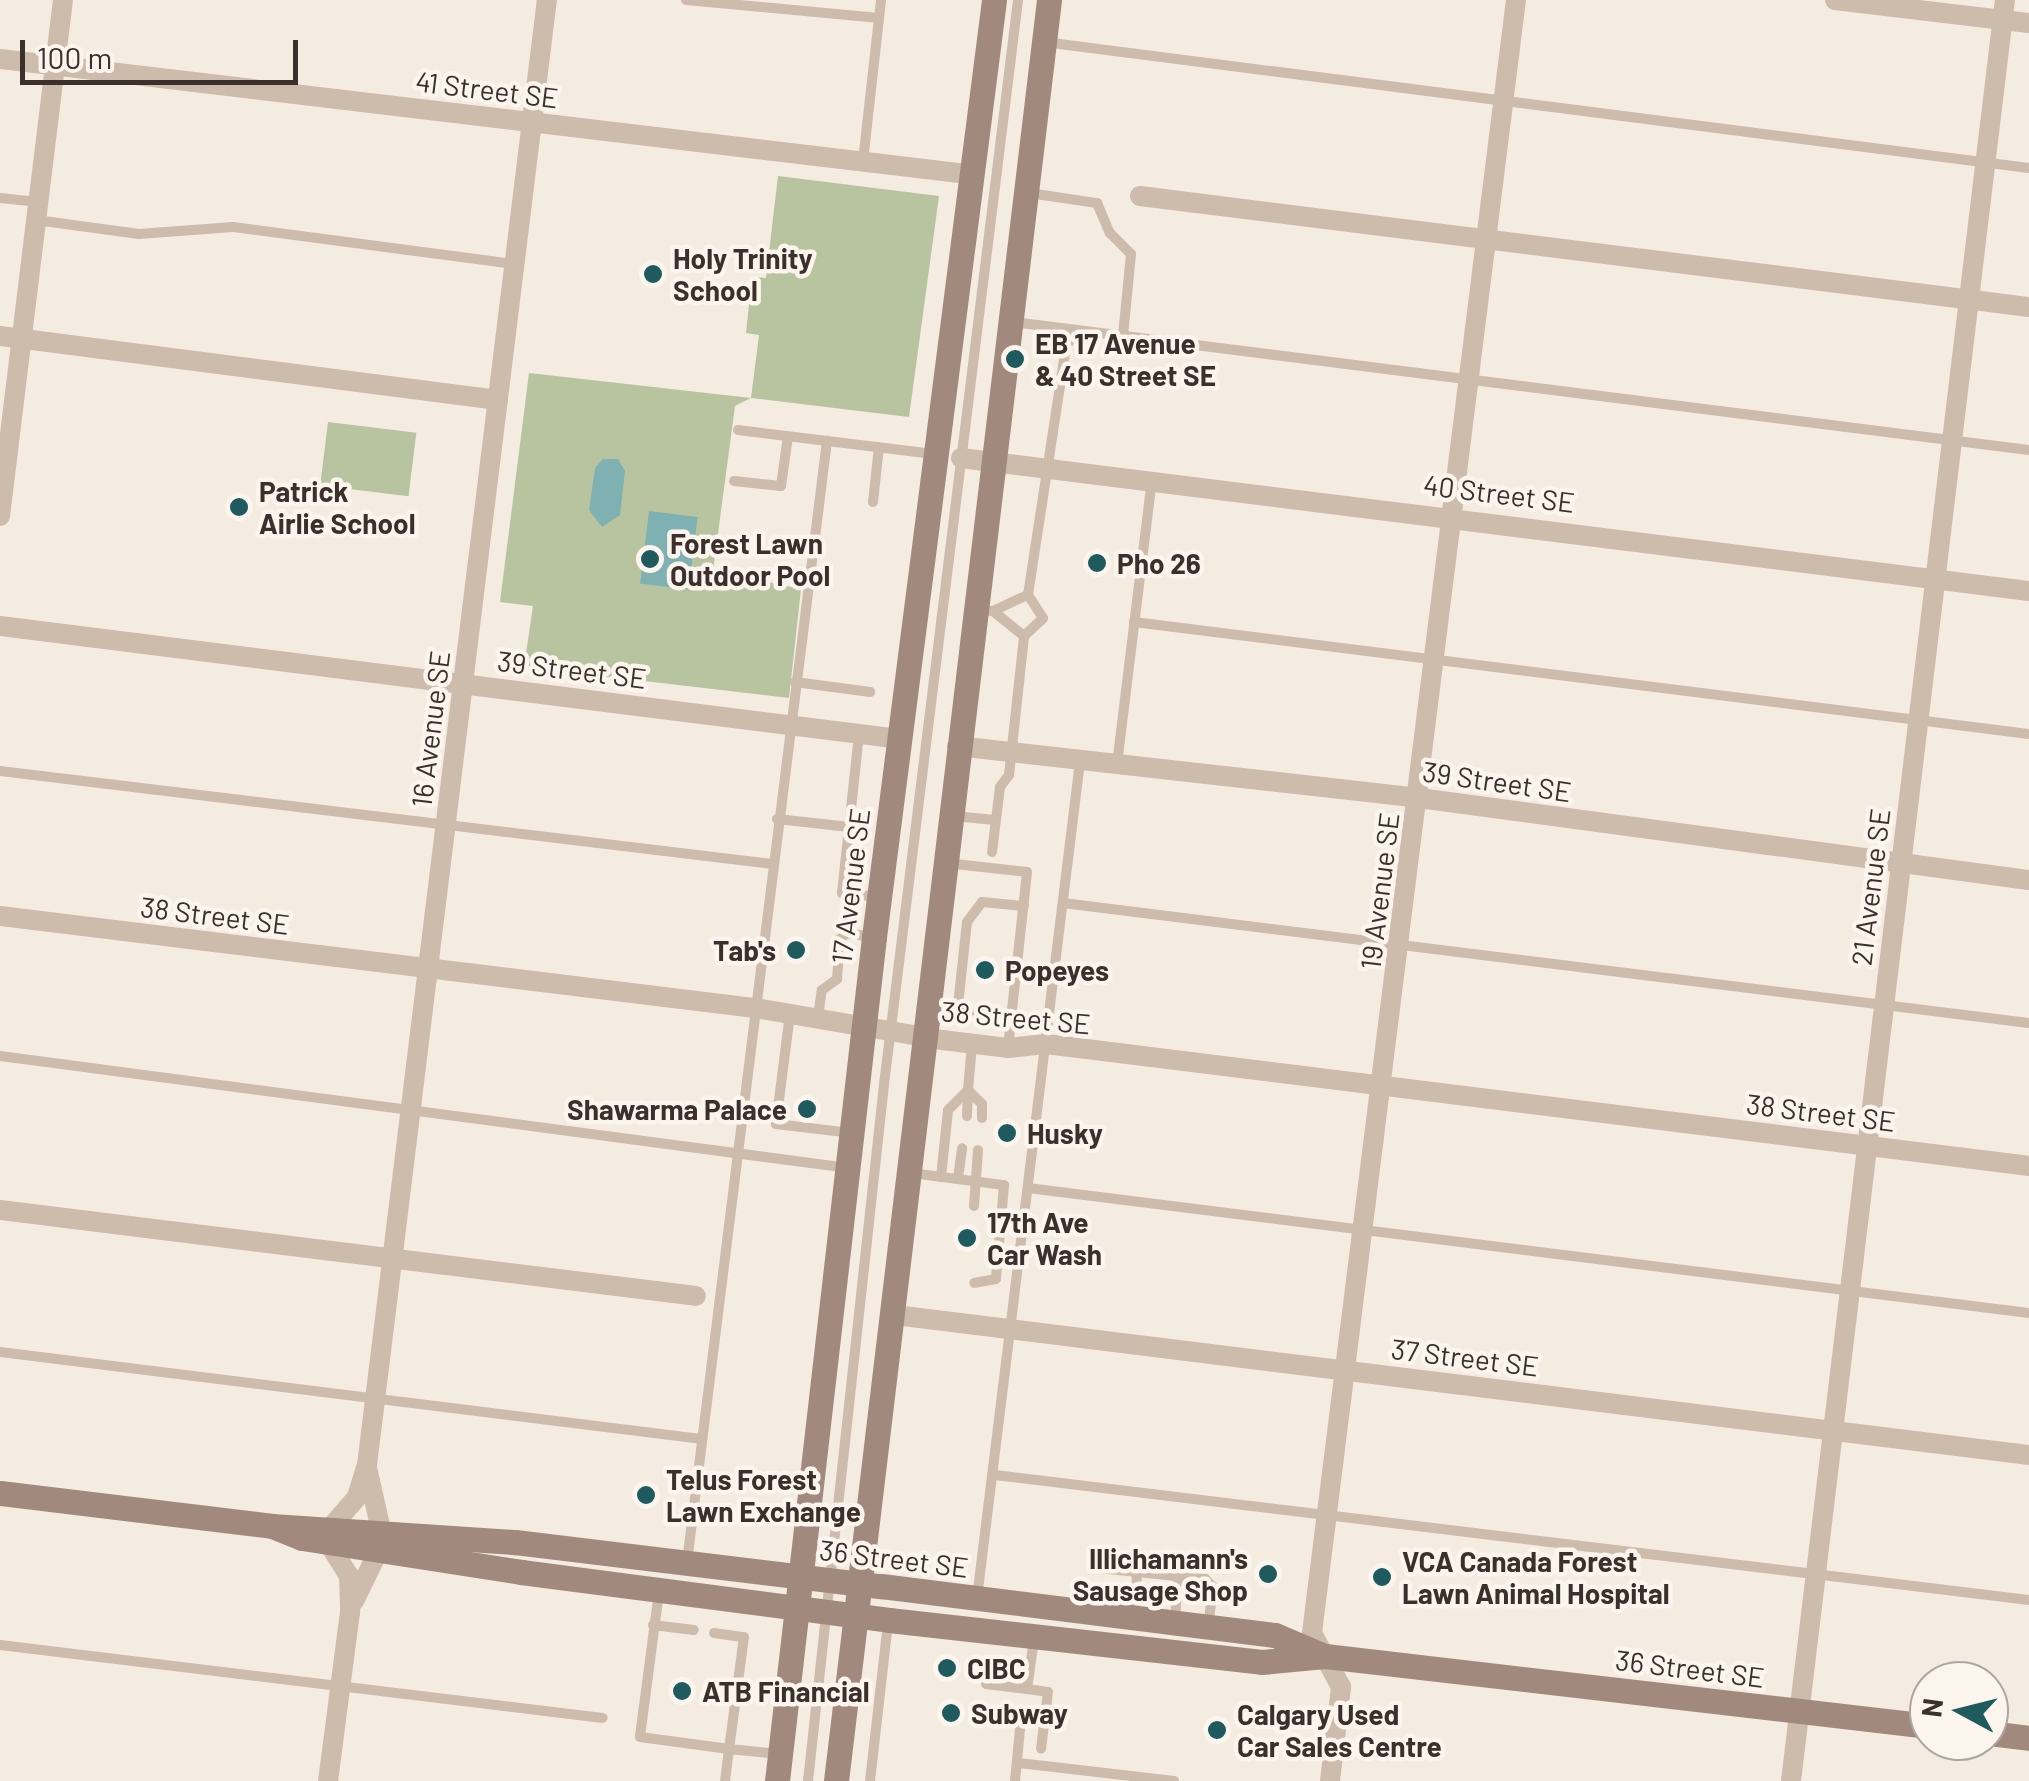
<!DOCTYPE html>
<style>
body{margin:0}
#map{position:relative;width:2029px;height:1781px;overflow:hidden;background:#f4ebe1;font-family:Barlow,sans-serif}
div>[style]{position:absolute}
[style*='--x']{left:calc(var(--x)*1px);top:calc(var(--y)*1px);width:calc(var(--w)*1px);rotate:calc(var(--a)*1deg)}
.green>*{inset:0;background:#b8c4a0;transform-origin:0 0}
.water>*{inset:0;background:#7fb0b2;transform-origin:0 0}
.service>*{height:10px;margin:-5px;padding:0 5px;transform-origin:5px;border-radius:5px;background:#cdbbac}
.minor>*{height:20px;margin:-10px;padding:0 10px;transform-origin:10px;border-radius:10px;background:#cdbbac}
.secondary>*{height:25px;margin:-12.5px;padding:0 12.5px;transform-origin:12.5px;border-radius:12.5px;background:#a18a7d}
.dots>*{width:28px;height:28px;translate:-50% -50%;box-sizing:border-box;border:5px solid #fbf5ee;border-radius:50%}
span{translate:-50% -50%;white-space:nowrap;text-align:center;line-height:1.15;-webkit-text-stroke:9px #fbf5ee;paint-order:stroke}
.street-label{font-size:28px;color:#3b302b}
.poi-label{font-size:28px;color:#3b302b;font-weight:700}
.left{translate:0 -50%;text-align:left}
.right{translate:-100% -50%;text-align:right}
.north{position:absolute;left:1909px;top:1661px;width:100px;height:100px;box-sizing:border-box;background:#fbf5ee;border:2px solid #aea6a0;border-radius:50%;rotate:277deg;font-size:28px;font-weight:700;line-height:40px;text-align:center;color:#3b302b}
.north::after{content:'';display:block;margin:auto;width:35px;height:45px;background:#1f5a5e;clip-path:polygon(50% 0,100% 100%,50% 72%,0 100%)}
.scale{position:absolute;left:20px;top:40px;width:278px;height:45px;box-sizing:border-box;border:5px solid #3b302b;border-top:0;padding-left:12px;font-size:30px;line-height:35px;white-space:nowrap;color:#3b302b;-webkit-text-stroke:8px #fbf5ee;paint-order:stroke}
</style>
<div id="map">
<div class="green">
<div style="clip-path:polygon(778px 176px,939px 196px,909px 417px,751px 398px,735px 406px,713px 571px,801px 589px,789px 698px,524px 667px,533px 606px,500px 602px,529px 373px,751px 398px,759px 335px,746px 333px,752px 277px,766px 278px)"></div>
<div style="left:328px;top:422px;width:89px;height:64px;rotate:7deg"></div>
</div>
<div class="water">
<div style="clip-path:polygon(603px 459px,618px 459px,625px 471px,620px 515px,602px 527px,589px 510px,595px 468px)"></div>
<div style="left:649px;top:511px;width:49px;height:73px;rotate:7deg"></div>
</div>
<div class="service">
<div style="--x:686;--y:0;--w:194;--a:5.3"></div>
<div style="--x:1044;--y:42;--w:993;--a:7.29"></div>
<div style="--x:863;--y:161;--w:162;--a:-83.6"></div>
<div style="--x:1029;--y:193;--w:69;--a:8.4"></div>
<div style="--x:1097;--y:203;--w:33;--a:67"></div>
<div style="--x:1110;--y:233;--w:30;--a:45"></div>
<div style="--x:1131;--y:254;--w:82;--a:95.6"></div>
<div style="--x:0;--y:198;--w:37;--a:6"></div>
<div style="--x:36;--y:220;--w:104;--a:7.7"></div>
<div style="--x:139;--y:234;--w:94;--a:-4.3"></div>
<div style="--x:233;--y:227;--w:283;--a:7.5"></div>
<div style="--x:1013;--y:322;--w:1024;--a:7.18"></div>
<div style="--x:738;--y:430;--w:197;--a:7"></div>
<div style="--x:734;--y:481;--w:47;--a:6.1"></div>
<div style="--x:781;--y:486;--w:50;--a:-82"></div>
<div style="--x:873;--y:502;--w:55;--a:-83.8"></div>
<div style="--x:979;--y:610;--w:14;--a:4"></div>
<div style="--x:993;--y:611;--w:40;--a:39"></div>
<div style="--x:993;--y:611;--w:38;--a:-25"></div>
<div style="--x:1134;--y:622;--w:902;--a:7.13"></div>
<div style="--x:795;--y:682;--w:76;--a:7.6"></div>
<div style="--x:859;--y:734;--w:160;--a:96.1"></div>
<div style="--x:842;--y:893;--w:37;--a:6"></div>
<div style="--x:1117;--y:764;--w:287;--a:-83"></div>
<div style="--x:0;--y:771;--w:778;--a:6.87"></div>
<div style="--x:954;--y:816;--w:41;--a:5.6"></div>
<div style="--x:777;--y:819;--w:73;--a:6.3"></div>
<div style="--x:992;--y:852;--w:65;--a:-83"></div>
<div style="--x:1000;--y:787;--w:15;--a:-53"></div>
<div style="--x:1009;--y:775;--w:140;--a:-83.8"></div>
<div style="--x:1024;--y:636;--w:26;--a:-43"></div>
<div style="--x:1043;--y:618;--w:27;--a:-123"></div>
<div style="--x:1028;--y:595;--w:251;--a:-81.3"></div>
<div style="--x:1066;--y:347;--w:20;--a:-60"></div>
<div style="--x:946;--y:863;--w:81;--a:6.3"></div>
<div style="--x:1027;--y:872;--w:176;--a:96.2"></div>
<div style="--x:1063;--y:903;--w:973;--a:7.08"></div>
<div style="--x:790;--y:1014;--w:111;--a:97.3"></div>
<div style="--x:776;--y:1124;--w:77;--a:6.8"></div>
<div style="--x:818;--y:1017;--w:27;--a:-82"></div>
<div style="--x:822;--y:990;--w:19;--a:-36"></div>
<div style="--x:837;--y:979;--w:40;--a:-85.7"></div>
<div style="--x:840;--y:939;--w:9;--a:-41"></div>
<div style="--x:847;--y:933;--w:26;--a:9"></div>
<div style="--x:1011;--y:1018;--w:46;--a:-172.6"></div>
<div style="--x:965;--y:1012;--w:10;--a:-135"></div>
<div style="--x:958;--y:1005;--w:83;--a:-83.8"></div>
<div style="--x:967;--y:922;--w:25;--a:-53"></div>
<div style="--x:982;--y:902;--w:42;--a:5.4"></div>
<div style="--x:0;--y:1056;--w:855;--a:7.52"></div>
<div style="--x:968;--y:1090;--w:20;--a:45"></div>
<div style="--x:982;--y:1104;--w:14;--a:90"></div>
<div style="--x:967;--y:1116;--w:26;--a:-88"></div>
<div style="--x:911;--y:1173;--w:94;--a:7.4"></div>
<div style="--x:1004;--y:1185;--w:94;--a:94.9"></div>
<div style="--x:996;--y:1279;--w:22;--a:170"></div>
<div style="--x:941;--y:1177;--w:67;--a:-84"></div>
<div style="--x:948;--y:1110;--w:28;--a:-45"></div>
<div style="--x:968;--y:1090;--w:46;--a:-85"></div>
<div style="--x:958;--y:1178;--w:30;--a:-82"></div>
<div style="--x:1028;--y:1188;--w:1009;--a:7.12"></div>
<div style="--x:974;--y:1206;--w:56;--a:-85.9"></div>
<div style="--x:0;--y:1352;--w:706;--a:7.07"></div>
<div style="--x:995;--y:1475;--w:1042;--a:6.89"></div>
<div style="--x:687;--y:1562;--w:1130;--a:-82.88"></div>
<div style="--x:1099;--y:1568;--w:107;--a:5.9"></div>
<div style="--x:1205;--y:1579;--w:11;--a:45"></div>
<div style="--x:1213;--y:1587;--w:39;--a:97"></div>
<div style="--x:659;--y:1592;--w:146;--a:97.5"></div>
<div style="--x:640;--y:1737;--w:90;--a:7.7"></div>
<div style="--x:729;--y:1749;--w:32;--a:97"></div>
<div style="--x:977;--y:1598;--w:843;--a:-82.98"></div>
<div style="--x:1135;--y:1616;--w:44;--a:-87.4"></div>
<div style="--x:1175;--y:1620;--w:44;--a:-86.1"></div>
<div style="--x:653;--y:1625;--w:41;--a:7"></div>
<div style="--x:714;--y:1633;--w:30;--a:8"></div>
<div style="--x:744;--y:1637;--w:113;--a:97.6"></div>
<div style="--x:729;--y:1749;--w:50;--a:5.7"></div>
<div style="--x:0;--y:1645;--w:607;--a:6.9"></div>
<div style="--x:986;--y:1684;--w:41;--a:7"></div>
<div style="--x:1027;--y:1689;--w:50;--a:-82"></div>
<div style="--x:1027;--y:1689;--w:21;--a:8"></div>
<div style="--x:1048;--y:1692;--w:57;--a:97"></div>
<div style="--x:1019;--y:1763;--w:156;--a:6.6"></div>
<div style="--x:808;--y:1781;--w:709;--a:-83.77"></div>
<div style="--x:885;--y:1076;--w:1084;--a:-82.95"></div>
<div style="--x:870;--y:1781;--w:159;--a:-83.5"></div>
<div style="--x:1015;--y:1781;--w:52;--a:-84.5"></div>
</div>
<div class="minor">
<div style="--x:1835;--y:0;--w:195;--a:6.8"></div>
<div style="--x:0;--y:59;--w:975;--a:6.78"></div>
<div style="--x:1140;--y:196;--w:896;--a:7.12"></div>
<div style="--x:0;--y:336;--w:502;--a:7.32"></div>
<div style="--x:961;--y:458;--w:1076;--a:7.1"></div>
<div style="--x:0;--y:516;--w:520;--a:-83.04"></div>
<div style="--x:0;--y:626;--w:906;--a:7.16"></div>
<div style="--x:957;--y:746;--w:465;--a:6.4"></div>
<div style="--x:1419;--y:798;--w:615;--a:7.66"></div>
<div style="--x:0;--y:916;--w:761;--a:6.95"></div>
<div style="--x:755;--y:1008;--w:190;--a:9.7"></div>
<div style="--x:942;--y:1040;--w:66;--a:6.9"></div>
<div style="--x:1008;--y:1048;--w:38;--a:-6"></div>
<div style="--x:1046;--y:1044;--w:991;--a:7.07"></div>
<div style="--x:0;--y:1210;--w:701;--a:7.04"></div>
<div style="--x:895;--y:1315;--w:1143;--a:7.04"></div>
<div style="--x:368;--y:1472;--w:59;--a:77.4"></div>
<div style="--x:332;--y:1526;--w:38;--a:-49"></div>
<div style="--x:357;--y:1497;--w:34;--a:-73"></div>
<div style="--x:367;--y:1465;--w:1476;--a:-83"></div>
<div style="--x:327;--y:1541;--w:41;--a:57.8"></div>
<div style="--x:349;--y:1576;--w:36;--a:88"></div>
<div style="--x:350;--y:1612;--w:170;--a:97.4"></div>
<div style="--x:354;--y:1601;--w:57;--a:-63.9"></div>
<div style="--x:1330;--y:1781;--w:95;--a:-83.3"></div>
<div style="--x:1341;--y:1687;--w:61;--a:-118.2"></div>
<div style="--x:1312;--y:1633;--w:1646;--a:-82.88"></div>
<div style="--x:1791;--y:1781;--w:1794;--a:-83.15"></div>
</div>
<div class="secondary">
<div style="--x:0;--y:1493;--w:274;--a:6.9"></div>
<div style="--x:272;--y:1526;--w:244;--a:3.8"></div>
<div style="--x:515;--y:1542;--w:369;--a:6.9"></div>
<div style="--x:881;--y:1586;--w:397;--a:7.1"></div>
<div style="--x:1275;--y:1635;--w:51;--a:23.1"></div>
<div style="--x:272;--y:1526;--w:32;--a:22"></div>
<div style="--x:302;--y:1538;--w:222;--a:8.8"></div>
<div style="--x:521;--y:1572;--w:371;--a:7.4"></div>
<div style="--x:889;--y:1620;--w:375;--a:6.4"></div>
<div style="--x:1262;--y:1662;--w:63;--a:-5.4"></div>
<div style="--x:1325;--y:1656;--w:608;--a:6.61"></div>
<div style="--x:1989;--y:1733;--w:40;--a:7.1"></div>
<div style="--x:777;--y:1781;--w:850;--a:-83.44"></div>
<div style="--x:874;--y:937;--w:945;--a:-82.7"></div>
<div style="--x:836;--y:1781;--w:1794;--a:-83.18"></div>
</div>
<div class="dots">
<div style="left:653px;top:274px;background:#1f5a5e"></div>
<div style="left:1015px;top:359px;background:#1f5a5e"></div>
<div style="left:239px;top:507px;background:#1f5a5e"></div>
<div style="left:650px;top:559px;background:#1f5a5e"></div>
<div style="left:1097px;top:563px;background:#1f5a5e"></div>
<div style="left:796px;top:950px;background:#1f5a5e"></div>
<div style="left:985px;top:970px;background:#1f5a5e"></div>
<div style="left:807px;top:1109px;background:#1f5a5e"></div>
<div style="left:1007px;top:1133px;background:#1f5a5e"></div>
<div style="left:967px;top:1238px;background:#1f5a5e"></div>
<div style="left:646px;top:1495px;background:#1f5a5e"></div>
<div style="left:1268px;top:1574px;background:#1f5a5e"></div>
<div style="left:1382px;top:1577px;background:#1f5a5e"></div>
<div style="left:947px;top:1668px;background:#1f5a5e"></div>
<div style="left:682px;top:1691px;background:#1f5a5e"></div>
<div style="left:951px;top:1713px;background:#1f5a5e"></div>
<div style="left:1217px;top:1730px;background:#1f5a5e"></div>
</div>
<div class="street-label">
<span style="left:487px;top:89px;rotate:7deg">41 Street SE</span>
<span style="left:1499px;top:493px;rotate:7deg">40 Street SE</span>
<span style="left:572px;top:669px;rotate:7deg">39 Street SE</span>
<span style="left:430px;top:729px;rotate:-83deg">16 Avenue SE</span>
<span style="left:1497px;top:781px;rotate:8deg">39 Street SE</span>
<span style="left:850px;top:886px;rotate:-83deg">17 Avenue SE</span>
<span style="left:1870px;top:887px;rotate:-83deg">21 Avenue SE</span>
<span style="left:1379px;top:891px;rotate:-83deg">19 Avenue SE</span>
<span style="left:215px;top:915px;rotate:7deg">38 Street SE</span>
<span style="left:1016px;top:1017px;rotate:5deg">38 Street SE</span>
<span style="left:1821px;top:1112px;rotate:7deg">38 Street SE</span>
<span style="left:1465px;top:1357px;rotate:7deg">37 Street SE</span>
<span style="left:894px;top:1558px;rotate:7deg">36 Street SE</span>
<span style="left:1690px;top:1668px;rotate:7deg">36 Street SE</span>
</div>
<div class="poi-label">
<span class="left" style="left:673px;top:274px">Holy Trinity<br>School</span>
<span class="left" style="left:1035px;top:359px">EB 17 Avenue<br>&amp; 40 Street SE</span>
<span class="left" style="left:259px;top:507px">Patrick<br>Airlie School</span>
<span class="left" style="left:670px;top:559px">Forest Lawn<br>Outdoor Pool</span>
<span class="left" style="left:1117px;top:563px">Pho 26</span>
<span class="right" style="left:776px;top:950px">Tab's</span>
<span class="left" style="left:1005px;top:970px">Popeyes</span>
<span class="right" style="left:787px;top:1109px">Shawarma Palace</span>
<span class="left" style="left:1027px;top:1133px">Husky</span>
<span class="left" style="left:987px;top:1238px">17th Ave<br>Car Wash</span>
<span class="left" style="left:666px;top:1495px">Telus Forest<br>Lawn Exchange</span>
<span class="right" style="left:1248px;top:1574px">Illichamann's<br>Sausage Shop</span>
<span class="left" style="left:1402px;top:1577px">VCA Canada Forest<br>Lawn Animal Hospital</span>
<span class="left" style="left:967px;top:1668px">CIBC</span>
<span class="left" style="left:702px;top:1691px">ATB Financial</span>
<span class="left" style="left:971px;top:1713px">Subway</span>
<span class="left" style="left:1237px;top:1730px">Calgary Used<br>Car Sales Centre</span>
</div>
<div class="north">N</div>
<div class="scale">100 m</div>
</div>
